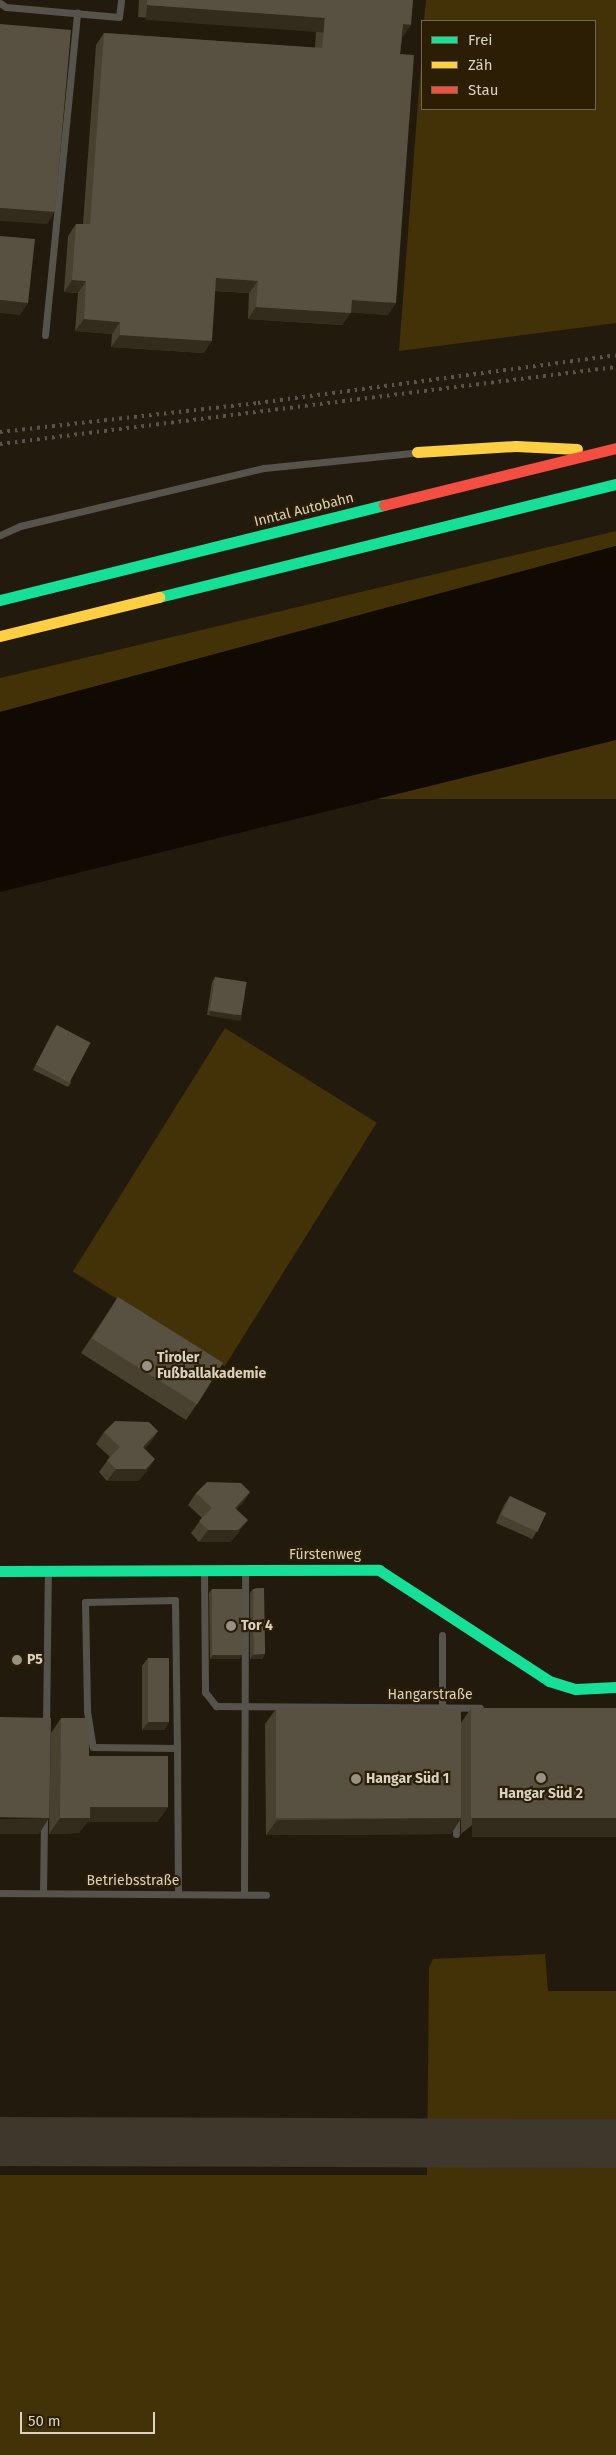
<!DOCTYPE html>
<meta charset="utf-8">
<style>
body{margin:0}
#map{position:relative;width:616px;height:2455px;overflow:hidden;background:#221b0d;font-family:"Fira Sans",sans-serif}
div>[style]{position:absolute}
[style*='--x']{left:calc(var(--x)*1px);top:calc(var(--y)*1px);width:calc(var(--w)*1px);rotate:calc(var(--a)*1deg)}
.green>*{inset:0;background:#433107;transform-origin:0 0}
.water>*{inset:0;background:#110a02}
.taxiway>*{height:49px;margin:-24.5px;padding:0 24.5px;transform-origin:24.5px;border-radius:24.5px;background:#3d372c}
.lane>*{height:7px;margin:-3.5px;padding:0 3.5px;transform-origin:3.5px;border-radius:3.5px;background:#56534d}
.fast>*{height:11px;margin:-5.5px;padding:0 5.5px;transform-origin:5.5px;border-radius:5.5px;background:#16e098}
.slow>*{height:11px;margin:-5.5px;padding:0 5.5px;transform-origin:5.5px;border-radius:5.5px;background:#ffcf43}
.jam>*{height:11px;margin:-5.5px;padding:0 5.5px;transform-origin:5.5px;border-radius:5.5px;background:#f24e42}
.rail>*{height:4px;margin-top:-2px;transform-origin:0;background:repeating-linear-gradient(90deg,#58534c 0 2.5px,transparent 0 7.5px)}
.wall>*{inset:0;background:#494130}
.shaded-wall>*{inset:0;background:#332b1b;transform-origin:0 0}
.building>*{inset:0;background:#585040;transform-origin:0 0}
.dots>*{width:14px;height:14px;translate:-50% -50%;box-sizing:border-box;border:2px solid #2b1e04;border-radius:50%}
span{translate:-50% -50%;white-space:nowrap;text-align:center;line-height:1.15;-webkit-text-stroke:4.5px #2b1e04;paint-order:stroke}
.street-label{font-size:14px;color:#d9d1c2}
.poi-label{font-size:14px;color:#d9d1c2;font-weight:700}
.left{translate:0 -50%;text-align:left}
.legend{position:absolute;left:421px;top:20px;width:175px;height:90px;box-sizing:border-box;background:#2b1e04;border:1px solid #716650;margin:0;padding:6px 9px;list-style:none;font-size:15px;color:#d9d1c2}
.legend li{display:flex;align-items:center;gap:10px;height:25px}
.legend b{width:25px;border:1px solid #716650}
.scale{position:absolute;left:20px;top:2412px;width:135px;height:22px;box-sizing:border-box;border:2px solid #d9d1c2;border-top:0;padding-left:6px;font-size:15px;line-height:18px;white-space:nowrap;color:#d9d1c2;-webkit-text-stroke:4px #2b1e04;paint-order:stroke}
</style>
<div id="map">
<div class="green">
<div style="clip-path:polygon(426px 0,616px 0,616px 323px,399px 351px,422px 50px,422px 109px,595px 109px,595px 21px,424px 21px)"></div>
<div style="clip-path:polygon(616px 531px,616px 546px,0 712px,0 678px)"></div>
<div style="left:616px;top:740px;width:59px;height:634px;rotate:90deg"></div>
<div style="left:225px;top:1028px;width:179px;height:287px;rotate:32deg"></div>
<div style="clip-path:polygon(545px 1954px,548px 1991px,616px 1991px,616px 2455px,0 2455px,0 2175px,427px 2175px,429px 1968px,433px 1959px)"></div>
</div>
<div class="water">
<div style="clip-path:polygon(616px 546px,616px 740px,0 892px,0 712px)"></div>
</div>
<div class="taxiway">
<div style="--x:0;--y:2141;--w:616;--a:0.19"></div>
</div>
<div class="lane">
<div style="--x:0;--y:3;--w:7;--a:34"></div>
<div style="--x:6;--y:7;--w:113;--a:5.1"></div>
<div style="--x:119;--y:17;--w:17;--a:-83"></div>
<div style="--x:45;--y:335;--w:324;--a:-84.3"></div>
<div style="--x:0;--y:535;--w:22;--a:-24"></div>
<div style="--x:20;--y:526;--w:251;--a:-13.4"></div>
<div style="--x:264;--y:468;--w:149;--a:-5.8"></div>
<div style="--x:204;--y:1572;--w:120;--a:89.5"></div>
<div style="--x:205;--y:1692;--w:18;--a:52"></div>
<div style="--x:216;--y:1706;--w:264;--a:0.4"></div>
<div style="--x:442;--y:1708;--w:73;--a:-90"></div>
<div style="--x:46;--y:1727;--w:154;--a:-89.3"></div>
<div style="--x:177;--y:1748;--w:148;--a:-90.8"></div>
<div style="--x:175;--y:1600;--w:90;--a:178.7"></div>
<div style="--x:85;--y:1602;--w:109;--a:88.9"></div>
<div style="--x:87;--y:1711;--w:36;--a:81"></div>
<div style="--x:93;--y:1747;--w:84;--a:0.7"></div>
<div style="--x:177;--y:1748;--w:146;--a:89.6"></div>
<div style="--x:456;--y:1819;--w:15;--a:90"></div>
<div style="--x:0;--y:1893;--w:266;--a:0.4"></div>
<div style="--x:43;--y:1893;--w:75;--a:-89.2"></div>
<div style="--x:244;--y:1894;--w:322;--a:-89.8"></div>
</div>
<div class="fast">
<div style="--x:159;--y:597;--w:471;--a:-13.9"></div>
<div style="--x:0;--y:600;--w:396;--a:-13.9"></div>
<div style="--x:0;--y:1571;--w:379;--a:-0.2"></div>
<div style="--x:379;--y:1570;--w:203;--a:33.1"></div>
<div style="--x:549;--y:1681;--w:28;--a:17"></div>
<div style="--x:576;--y:1689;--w:40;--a:-2.9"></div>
</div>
<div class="slow">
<div style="--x:417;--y:452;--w:99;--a:-3.5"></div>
<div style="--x:516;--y:446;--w:61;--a:2.8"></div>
<div style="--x:0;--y:636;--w:164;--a:-13.8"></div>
</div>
<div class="jam">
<div style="--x:384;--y:505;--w:239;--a:-13.8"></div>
</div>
<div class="rail">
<div style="--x:0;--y:432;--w:260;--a:-6.4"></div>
<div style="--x:258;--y:403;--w:361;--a:-7.6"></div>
<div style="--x:0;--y:444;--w:621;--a:-7.13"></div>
</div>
<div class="wall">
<div style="clip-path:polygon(139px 0,413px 0,403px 37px,402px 37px,400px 54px,388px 315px,351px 312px,342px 325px,248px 319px,249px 293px,215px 291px,204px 353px,111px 347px,112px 334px,75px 331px,78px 293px,64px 292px,68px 236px,76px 224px,83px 224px,96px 45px,104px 33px,315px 48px,316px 30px,138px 17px)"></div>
<div style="clip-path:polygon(215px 977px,239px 1020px,207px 1015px,212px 982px)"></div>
<div style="clip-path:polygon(57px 1025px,71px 1083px,68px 1087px,33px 1070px,54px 1029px)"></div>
<div style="clip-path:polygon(118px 1297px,197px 1404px,186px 1420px,81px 1353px)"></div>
<div style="clip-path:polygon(158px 1431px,150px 1443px,144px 1448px,147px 1471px,138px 1481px,107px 1481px,99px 1472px,110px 1457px,96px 1444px,104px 1432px)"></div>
<div style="clip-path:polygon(250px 1492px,242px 1504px,236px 1509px,239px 1532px,230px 1542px,199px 1542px,191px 1533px,202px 1518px,188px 1505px,196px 1493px)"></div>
<div style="clip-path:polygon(510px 1496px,537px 1531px,532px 1539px,496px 1523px,504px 1505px)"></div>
<div style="clip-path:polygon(212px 1589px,242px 1655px,239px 1659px,210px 1659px,209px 1593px)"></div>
<div style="clip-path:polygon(253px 1589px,265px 1654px,262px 1659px,250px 1659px,250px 1593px)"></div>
<div style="clip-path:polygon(148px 1658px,169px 1722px,164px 1730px,142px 1730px,142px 1666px)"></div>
<div style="clip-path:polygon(471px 1708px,616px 1708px,461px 1834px,461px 1819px,451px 1834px,266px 1835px,265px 1724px,276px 1709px,461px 1723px)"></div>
<div style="clip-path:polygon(61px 1718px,89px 1756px,168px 1807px,157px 1822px,87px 1822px,79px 1833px,49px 1834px,51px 1733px)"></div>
</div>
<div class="shaded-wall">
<div style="left:147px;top:5px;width:178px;height:15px;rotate:4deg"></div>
<div style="clip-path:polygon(403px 24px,411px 25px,403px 37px,395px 36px)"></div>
<div style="clip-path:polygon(0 208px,55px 212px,47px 224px,0 221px)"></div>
<div style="clip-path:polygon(216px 278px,258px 281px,249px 293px,207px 290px)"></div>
<div style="clip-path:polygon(72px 280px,86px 281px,78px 293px,64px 292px)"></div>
<div style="clip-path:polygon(0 300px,28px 303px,20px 315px,0 313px)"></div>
<div style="clip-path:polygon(352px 300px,396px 303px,388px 315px,343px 312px)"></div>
<div style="clip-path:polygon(256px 307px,351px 313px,342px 325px,248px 319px)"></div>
<div style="clip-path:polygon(84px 319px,120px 322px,112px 334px,75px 331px)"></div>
<div style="clip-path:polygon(120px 335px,212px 341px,204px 353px,111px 347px)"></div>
<div style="left:210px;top:1011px;width:32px;height:5px;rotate:9deg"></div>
<div style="clip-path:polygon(158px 1431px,150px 1443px,134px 1459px,143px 1447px)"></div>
<div style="clip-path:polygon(155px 1459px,147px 1471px,138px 1481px,107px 1481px,116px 1469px)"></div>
<div style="clip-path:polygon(250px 1492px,242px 1504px,226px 1520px,235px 1508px)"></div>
<div style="clip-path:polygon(248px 1520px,239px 1532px,230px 1542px,199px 1542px,208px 1530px)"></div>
<div style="clip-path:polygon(265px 1654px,262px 1659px,250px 1659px,253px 1655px)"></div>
<div style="clip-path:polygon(213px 1655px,242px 1655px,239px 1659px,210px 1659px)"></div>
<div style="clip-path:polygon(148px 1722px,169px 1722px,164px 1730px,142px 1730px)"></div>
<div style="clip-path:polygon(90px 1807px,168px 1807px,157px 1822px,87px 1822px,79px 1833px,49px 1834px,60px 1818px)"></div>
<div style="clip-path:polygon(49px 1818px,39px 1834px,0 1834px,0 1819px)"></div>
<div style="clip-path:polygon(461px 1818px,451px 1834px,266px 1835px,277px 1820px)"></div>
<div style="left:472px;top:1818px;width:144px;height:19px"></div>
</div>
<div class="building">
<div style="clip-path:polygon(147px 0,413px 0,411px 25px,403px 24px,400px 54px,414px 55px,396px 303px,352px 300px,351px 313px,256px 307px,258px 281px,216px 278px,212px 341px,120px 335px,120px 322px,84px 319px,86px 281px,72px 280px,76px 224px,90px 224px,104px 33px,322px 48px,325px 18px,147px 5px)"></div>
<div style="clip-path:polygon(0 24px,71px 30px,55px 212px,0 208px)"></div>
<div style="clip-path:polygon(0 236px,35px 239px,28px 303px,0 300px)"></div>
<div style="left:215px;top:977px;width:32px;height:34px;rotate:9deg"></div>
<div style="left:57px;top:1025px;width:38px;height:45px;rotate:28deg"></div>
<div style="left:118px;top:1297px;width:124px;height:49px;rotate:32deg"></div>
<div style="clip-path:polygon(115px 1421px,149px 1422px,158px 1431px,143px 1447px,155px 1459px,146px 1469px,116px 1469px,107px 1460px,120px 1447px,104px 1432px)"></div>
<div style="clip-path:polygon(207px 1482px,241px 1483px,250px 1492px,235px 1508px,248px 1520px,238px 1530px,208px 1530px,199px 1521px,212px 1508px,196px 1493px)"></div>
<div style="left:510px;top:1496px;width:40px;height:21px;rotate:25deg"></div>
<div style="left:264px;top:1588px;width:66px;height:11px;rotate:89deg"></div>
<div style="left:212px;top:1589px;width:31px;height:66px"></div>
<div style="left:148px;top:1658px;width:21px;height:64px"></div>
<div style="left:461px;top:1708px;width:110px;height:185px;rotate:90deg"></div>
<div style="left:471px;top:1708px;width:145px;height:110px"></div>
<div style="left:51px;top:1718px;width:100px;height:51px;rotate:91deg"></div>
<div style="clip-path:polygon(61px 1718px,89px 1718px,89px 1756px,168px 1756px,168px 1807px,90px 1807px,90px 1818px,60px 1818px)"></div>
</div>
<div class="dots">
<div style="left:147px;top:1366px;background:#999183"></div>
<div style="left:231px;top:1626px;background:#999183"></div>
<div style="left:17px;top:1660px;background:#999183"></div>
<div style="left:541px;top:1778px;background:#999183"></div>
<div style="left:356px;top:1779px;background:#999183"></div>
</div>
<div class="street-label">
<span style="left:304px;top:510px;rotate:-14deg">Inntal Autobahn</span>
<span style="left:325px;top:1555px">Fürstenweg</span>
<span style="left:430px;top:1695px">Hangarstraße</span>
<span style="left:133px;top:1881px">Betriebsstraße</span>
</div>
<div class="poi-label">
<span class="left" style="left:157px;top:1366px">Tiroler<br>Fußballakademie</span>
<span class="left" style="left:241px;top:1626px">Tor 4</span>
<span class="left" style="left:27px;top:1660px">P5</span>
<span class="left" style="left:366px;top:1779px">Hangar Süd 1</span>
<span style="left:541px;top:1794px">Hangar Süd 2</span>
</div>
<ul class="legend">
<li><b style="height:6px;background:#16e098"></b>Frei</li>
<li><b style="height:6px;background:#ffcf43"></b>Zäh</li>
<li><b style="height:6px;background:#f24e42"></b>Stau</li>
</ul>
<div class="scale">50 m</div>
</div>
